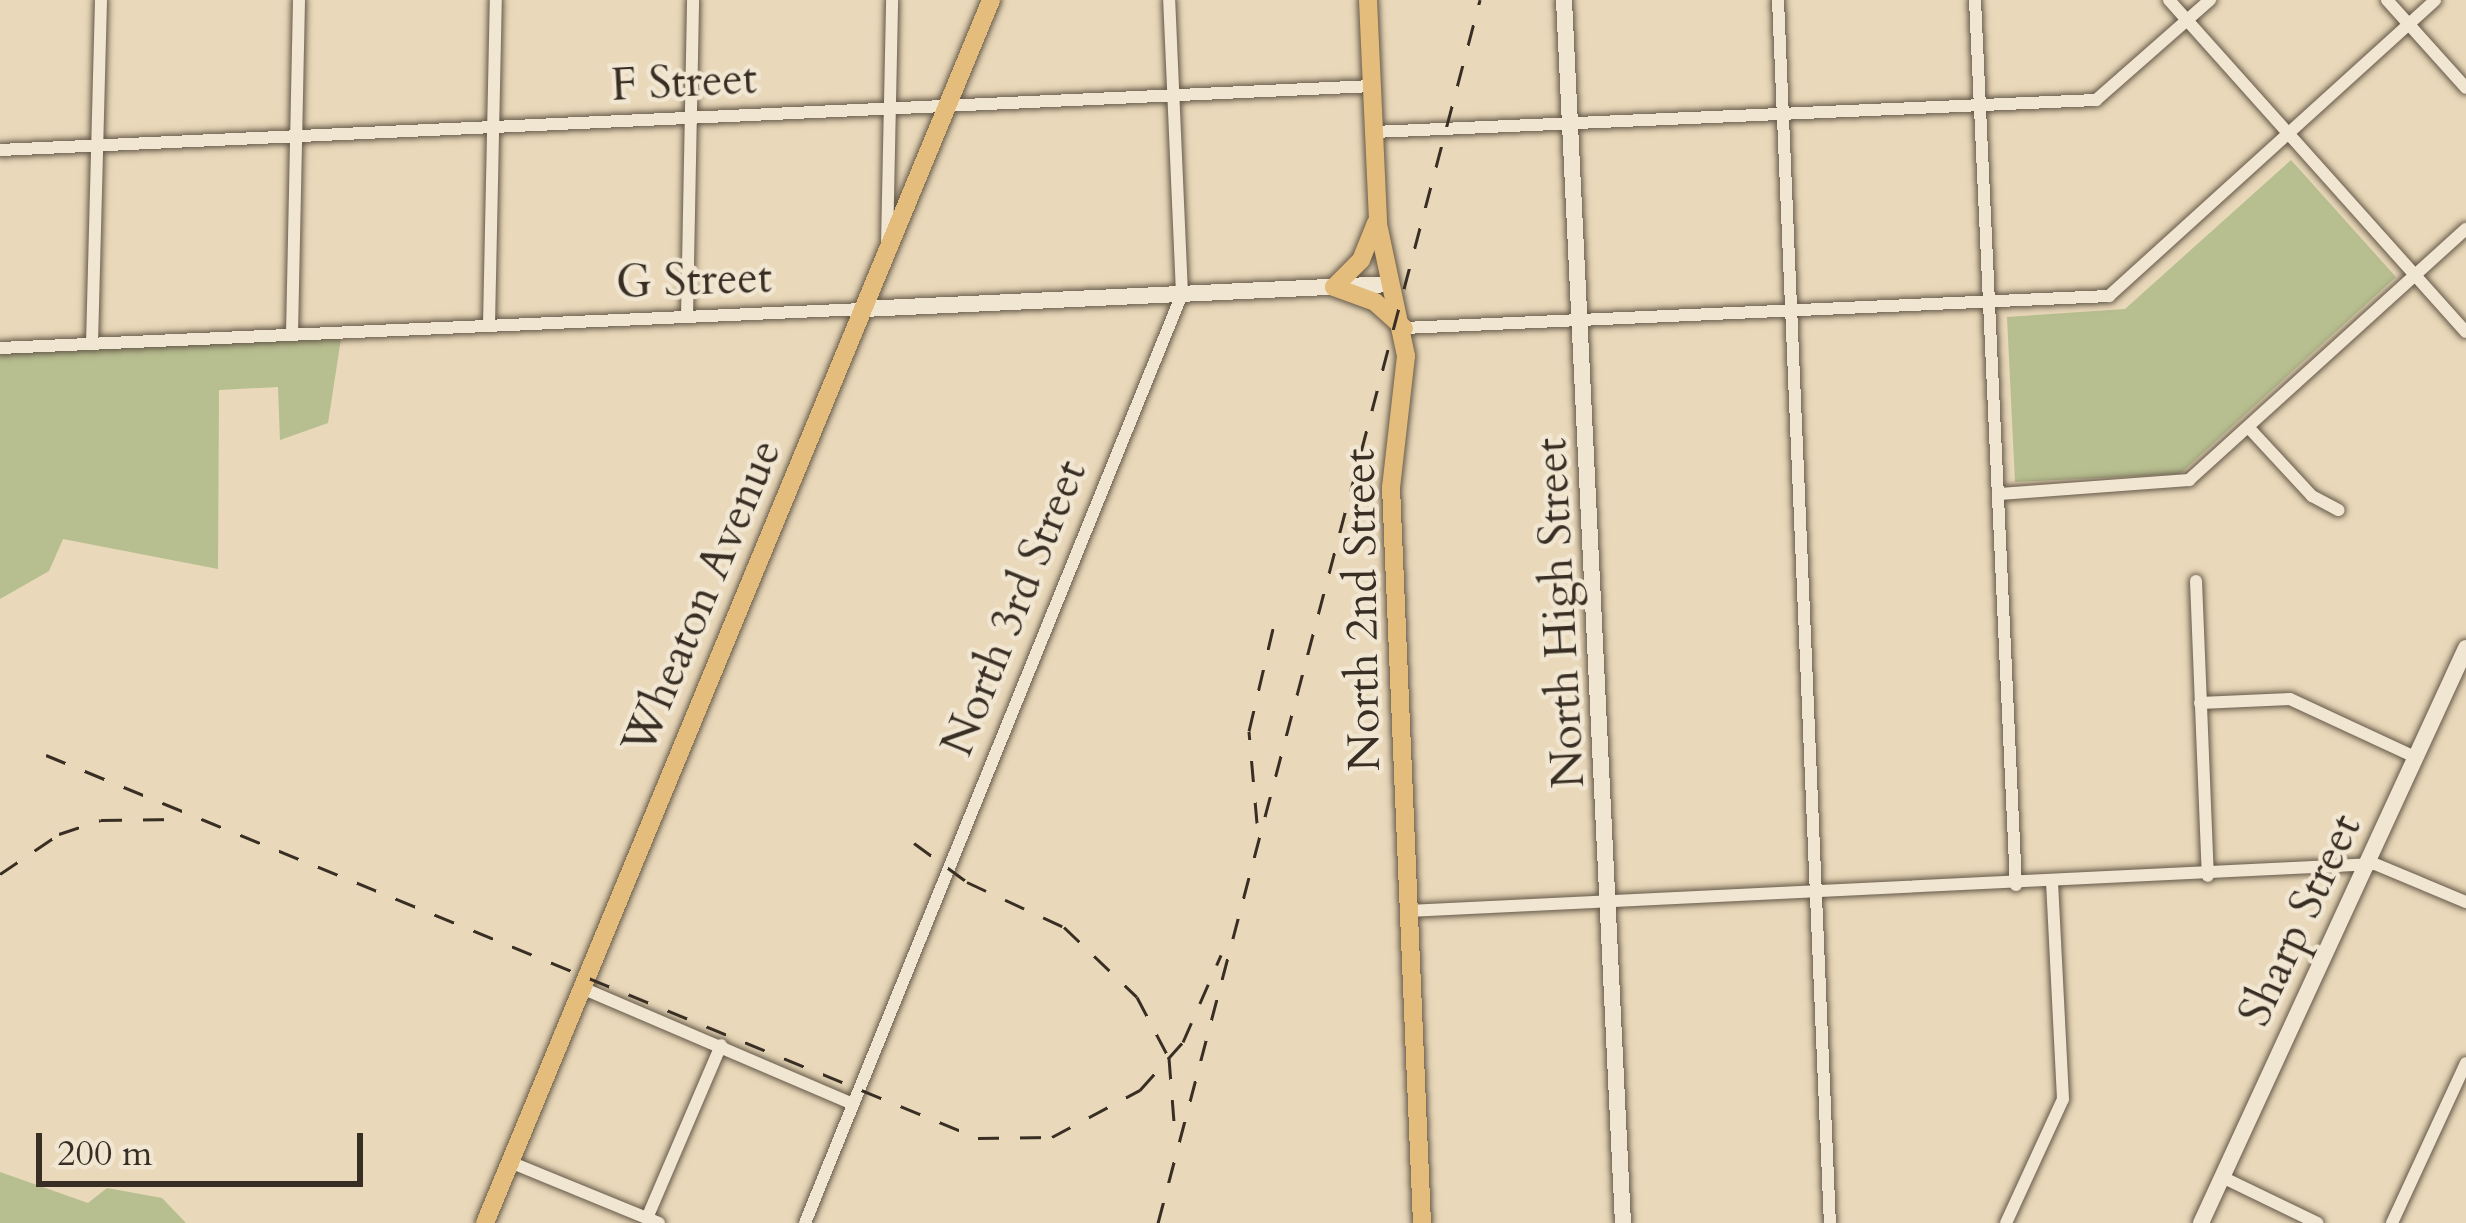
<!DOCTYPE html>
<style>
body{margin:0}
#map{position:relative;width:2466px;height:1223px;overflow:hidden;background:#e9d8b9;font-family:Cardo,serif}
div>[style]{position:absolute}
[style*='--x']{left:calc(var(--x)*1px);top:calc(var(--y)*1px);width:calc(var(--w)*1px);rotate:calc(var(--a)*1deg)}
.green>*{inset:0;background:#b7be8f}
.roads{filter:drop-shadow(0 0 3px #645848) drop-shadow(0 0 3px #645848)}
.street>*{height:12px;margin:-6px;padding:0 6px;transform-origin:6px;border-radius:6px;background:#f1e6d2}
.secondary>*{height:16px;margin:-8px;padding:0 8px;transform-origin:8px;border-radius:8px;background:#f1e6d2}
.primary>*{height:18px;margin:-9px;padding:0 9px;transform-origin:9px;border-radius:9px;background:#e4bc7c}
.rail>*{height:3px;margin-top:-1.5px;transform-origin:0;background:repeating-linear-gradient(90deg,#382e23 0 21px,transparent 0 42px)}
span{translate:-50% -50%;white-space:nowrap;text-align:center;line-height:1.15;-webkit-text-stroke:9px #f1e6d2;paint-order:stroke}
.street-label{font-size:45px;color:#382e23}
.scale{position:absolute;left:36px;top:1133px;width:327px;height:54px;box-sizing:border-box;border:6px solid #382e23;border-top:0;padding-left:15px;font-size:36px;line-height:42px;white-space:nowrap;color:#382e23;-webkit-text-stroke:9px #f1e6d2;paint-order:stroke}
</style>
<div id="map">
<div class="green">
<div style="clip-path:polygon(2291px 160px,2396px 277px,2180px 474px,2015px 482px,2007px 317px,2125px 309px)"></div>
<div style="clip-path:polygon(342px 332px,328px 423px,280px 440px,278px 387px,219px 390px,218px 569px,63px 539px,49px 571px,0 599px,0 348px)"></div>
<div style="clip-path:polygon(0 1172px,88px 1203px,107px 1188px,162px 1198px,186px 1223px,0 1223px)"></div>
</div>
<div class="roads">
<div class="street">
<div style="--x:1778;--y:0;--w:1224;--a:87.57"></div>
<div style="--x:1975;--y:0;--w:886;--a:87.35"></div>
<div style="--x:2169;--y:0;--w:445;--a:48.2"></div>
<div style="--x:2387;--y:0;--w:118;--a:48.1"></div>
<div style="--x:1374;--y:132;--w:723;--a:-2.54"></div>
<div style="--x:2096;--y:100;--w:152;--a:-41.3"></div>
<div style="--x:0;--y:150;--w:1373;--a:-2.67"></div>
<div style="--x:887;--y:245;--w:245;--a:-88.8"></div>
<div style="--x:687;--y:317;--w:317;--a:-88.9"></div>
<div style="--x:489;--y:325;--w:325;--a:-88.8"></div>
<div style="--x:1404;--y:328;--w:706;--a:-2.6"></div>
<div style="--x:2109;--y:296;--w:440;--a:-42.2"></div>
<div style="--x:292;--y:334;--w:334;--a:-88.8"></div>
<div style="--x:92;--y:344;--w:344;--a:-88.5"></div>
<div style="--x:0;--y:348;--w:864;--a:-2.59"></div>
<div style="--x:2249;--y:428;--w:93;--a:47.2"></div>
<div style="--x:2312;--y:496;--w:30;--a:28"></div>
<div style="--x:1999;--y:494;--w:191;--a:-4.2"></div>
<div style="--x:2189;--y:480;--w:374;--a:-42.2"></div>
<div style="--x:2196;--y:581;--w:295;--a:87.7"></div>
<div style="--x:2200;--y:703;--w:90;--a:-2.5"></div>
<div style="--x:2290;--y:699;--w:138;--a:24.9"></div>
<div style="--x:1408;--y:911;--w:968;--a:-2.78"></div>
<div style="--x:2375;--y:864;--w:99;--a:22.7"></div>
<div style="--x:582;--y:988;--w:295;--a:23.2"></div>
<div style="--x:510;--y:1162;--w:161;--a:22.3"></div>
<div style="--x:2222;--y:1177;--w:106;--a:25.8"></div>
<div style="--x:647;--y:1218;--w:188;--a:-66.8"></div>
<div style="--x:805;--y:1223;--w:1003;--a:-67.91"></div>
<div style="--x:1182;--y:294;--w:294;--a:-92.5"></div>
<div style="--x:2006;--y:1223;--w:136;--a:-65.3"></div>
<div style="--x:2063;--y:1099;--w:216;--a:-92.9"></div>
<div style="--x:2392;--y:1223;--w:176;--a:-65.2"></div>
</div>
<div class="secondary">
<div style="--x:1564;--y:0;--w:1224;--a:87.24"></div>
<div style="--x:863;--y:309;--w:529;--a:-2.71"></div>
<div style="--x:2201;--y:1223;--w:633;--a:-65.26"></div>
</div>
<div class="primary">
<div style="--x:1368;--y:0;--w:224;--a:87.4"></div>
<div style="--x:1378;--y:224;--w:135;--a:78"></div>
<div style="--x:1406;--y:356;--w:132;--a:96.5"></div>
<div style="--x:1391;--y:487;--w:737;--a:87.59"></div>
<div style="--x:1334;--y:287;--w:44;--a:20.1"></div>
<div style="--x:1375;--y:302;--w:39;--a:42"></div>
<div style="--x:1334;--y:287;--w:38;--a:-45"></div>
<div style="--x:1361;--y:260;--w:40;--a:-68"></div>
<div style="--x:485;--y:1223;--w:1324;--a:-67.52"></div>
</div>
</div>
<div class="rail">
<div style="--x:46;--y:755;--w:1008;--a:22.34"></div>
<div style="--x:978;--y:1138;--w:74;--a:-0.8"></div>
<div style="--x:1052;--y:1137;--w:100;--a:-28.1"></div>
<div style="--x:1140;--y:1090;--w:64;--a:-48.1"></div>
<div style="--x:1183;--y:1042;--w:95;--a:-66.4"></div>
<div style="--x:1257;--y:823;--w:92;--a:-95"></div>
<div style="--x:1249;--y:731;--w:114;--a:-76.8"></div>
<div style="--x:914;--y:843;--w:66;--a:36.3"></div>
<div style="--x:967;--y:882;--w:107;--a:24.9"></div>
<div style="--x:1064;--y:927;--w:101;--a:43.8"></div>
<div style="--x:1137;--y:997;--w:69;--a:62.3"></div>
<div style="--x:1169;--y:1058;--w:63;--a:85.5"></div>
<div style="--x:0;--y:874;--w:71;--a:-34.1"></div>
<div style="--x:59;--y:834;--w:44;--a:-18.4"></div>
<div style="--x:101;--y:820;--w:77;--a:-0.7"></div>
<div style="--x:1158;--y:1223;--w:1265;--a:-75.25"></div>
</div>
<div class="street-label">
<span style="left:684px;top:82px;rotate:-3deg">F Street</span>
<span style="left:694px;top:280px;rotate:-2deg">G Street</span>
<span style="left:702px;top:597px;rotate:-67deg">Wheaton Avenue</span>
<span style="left:1014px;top:608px;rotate:-68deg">North 3rd Street</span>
<span style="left:1362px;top:610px;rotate:-91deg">North 2nd Street</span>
<span style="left:1560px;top:613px;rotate:-93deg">North High Street</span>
<span style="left:2300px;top:920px;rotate:-65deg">Sharp Street</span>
</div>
<div class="scale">200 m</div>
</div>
